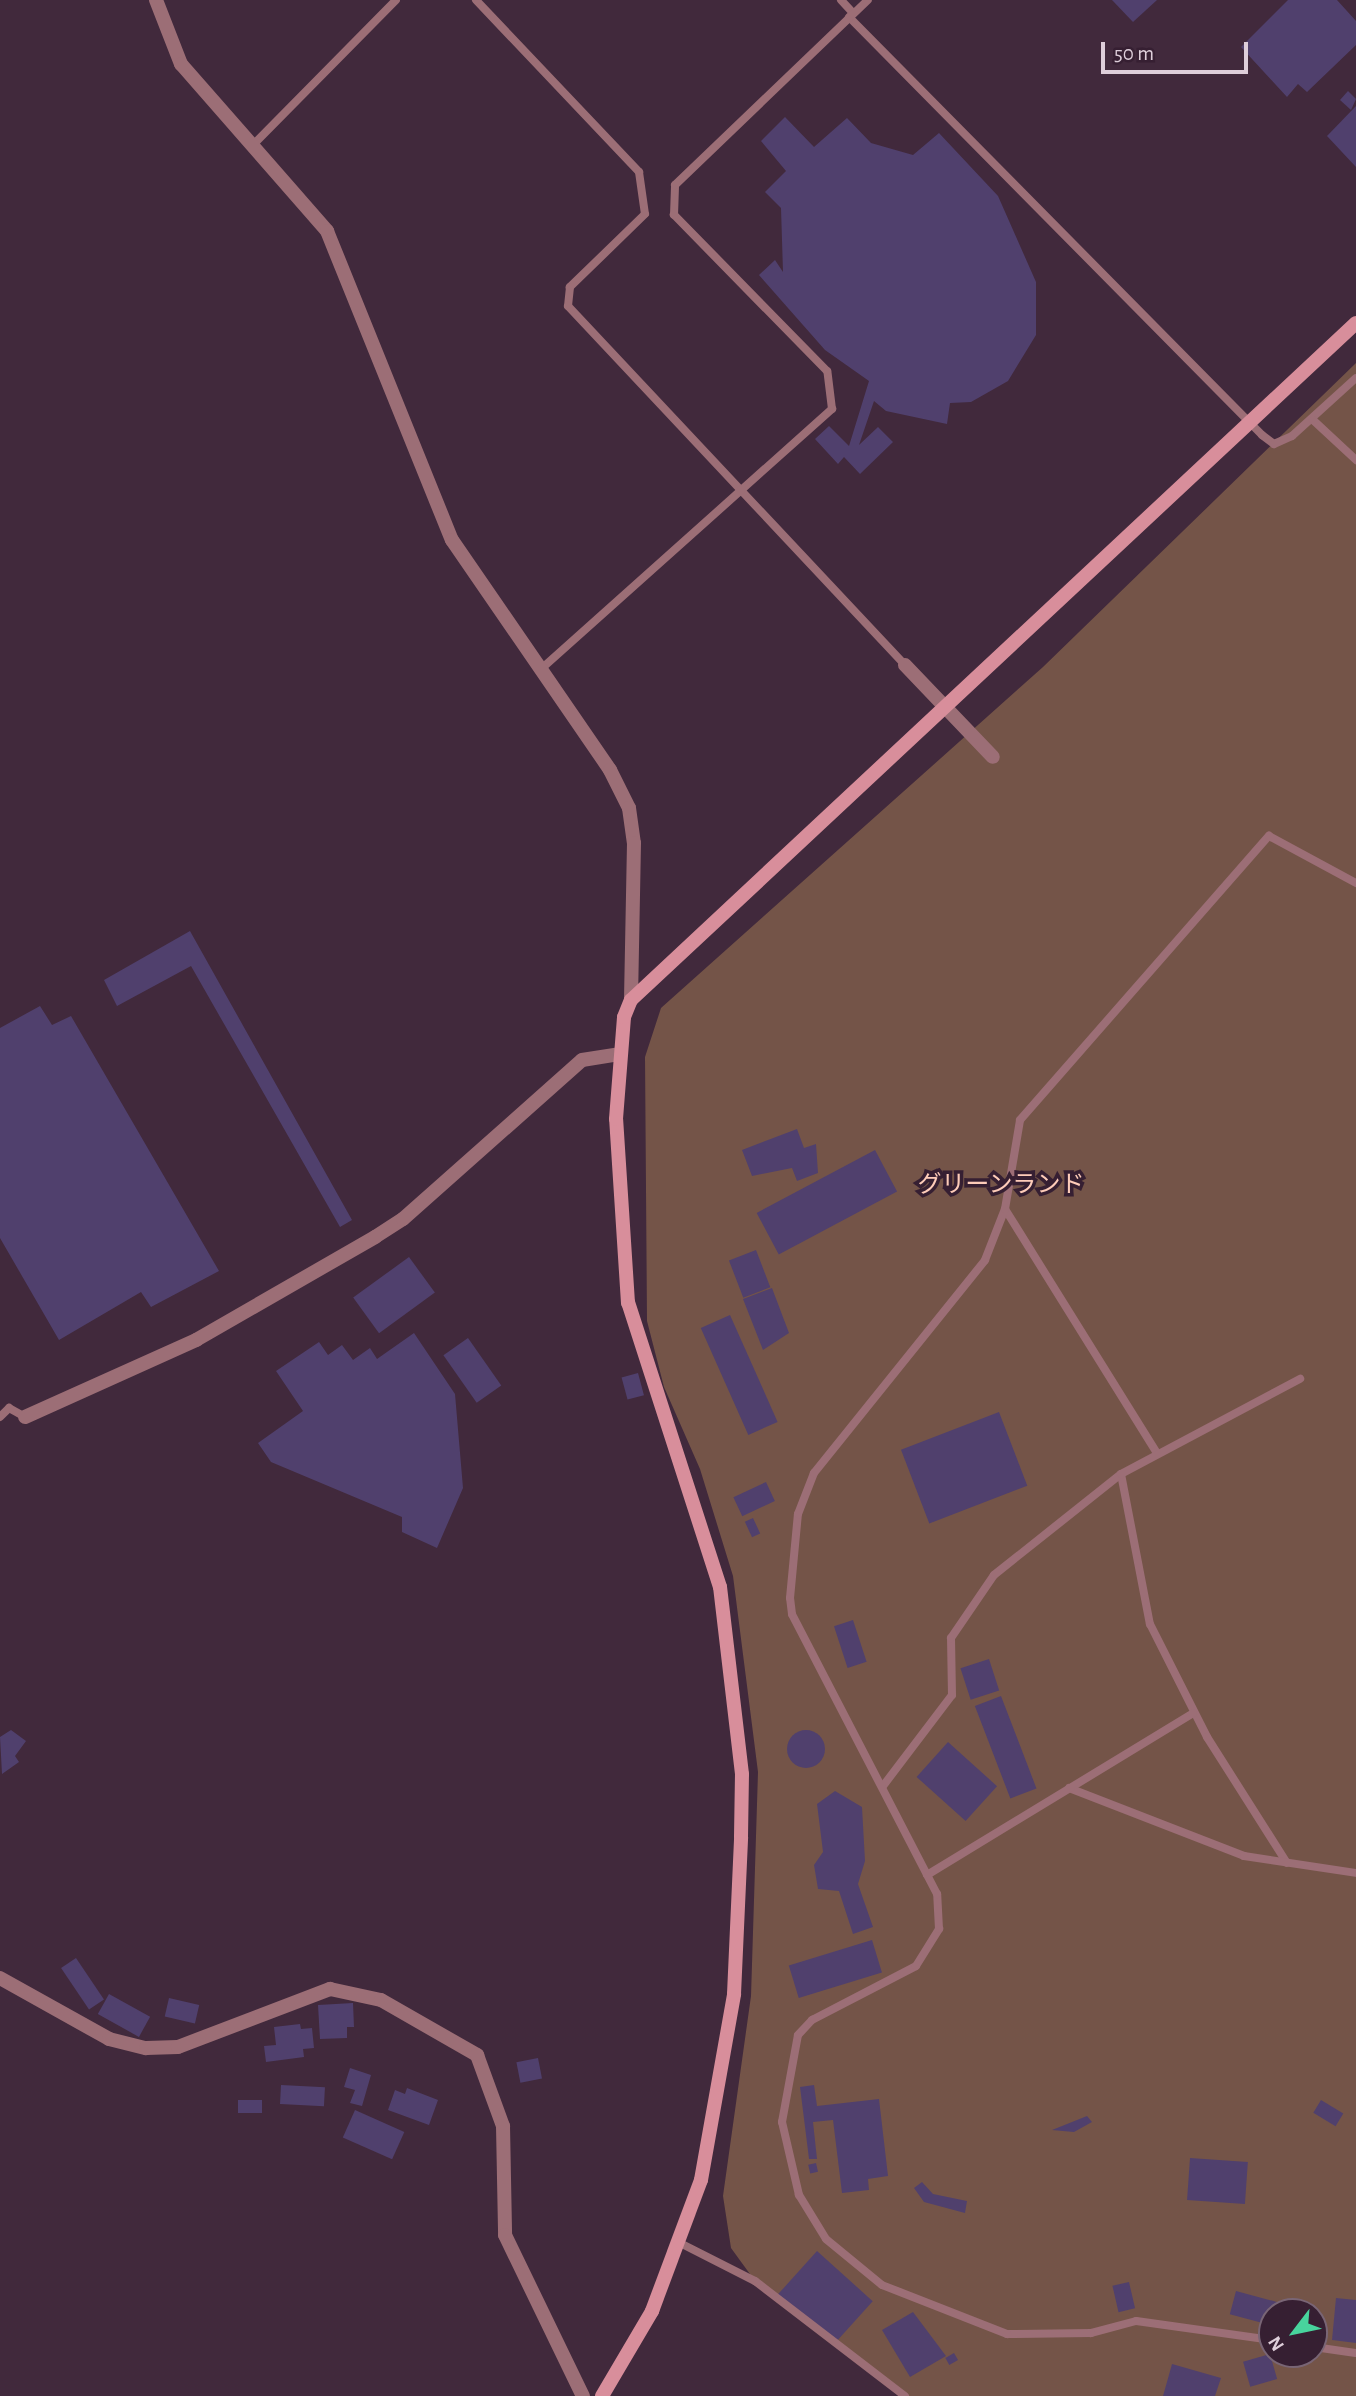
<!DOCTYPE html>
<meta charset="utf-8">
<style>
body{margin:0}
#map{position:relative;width:1356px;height:2396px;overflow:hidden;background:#41293c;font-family:"Alegreya Sans","Noto Sans JP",sans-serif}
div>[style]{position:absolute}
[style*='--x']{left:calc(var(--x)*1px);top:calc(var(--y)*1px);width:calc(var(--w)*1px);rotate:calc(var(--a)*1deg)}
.green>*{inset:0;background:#745448}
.building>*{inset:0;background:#50406d;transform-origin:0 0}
.round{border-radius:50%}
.lane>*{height:8px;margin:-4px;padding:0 4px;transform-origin:4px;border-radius:4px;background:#9c6e76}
.street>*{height:14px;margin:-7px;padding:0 7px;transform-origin:7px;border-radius:7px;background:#9c6e76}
.secondary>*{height:14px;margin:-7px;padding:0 7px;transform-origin:7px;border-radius:7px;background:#d88e9b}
span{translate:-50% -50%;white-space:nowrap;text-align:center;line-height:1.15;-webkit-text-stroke:7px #361f32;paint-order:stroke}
.park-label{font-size:24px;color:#feccb9}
.north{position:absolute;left:1258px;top:2298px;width:70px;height:70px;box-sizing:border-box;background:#361f32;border:2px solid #796575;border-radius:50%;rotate:238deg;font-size:19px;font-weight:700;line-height:28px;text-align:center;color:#deceda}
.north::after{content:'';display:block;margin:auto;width:24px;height:32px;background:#48d49d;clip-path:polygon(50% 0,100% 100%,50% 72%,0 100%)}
.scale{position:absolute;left:1101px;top:42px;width:147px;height:32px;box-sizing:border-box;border:4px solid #deceda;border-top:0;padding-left:9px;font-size:21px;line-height:24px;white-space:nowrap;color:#deceda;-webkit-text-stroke:5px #361f32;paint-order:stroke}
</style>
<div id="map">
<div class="green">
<div style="clip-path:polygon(evenodd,1356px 363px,1356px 2396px,905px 2396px,755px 2281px,731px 2248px,723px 2196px,751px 1996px,758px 1772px,733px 1576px,700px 1469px,664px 1387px,647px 1321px,645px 1057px,661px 1008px,1043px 667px,1356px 363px,1272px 2312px,1314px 2312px,1314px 2354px,1272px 2354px,1272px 2312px)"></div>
</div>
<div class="building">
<div style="clip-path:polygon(1112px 0,1157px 0,1133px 22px)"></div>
<div style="clip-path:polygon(1288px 0,1337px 0,1356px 21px,1356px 45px,1307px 92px,1298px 84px,1287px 97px,1241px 47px)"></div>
<div style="clip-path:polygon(1348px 91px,1356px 99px,1351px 110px,1340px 100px)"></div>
<div style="clip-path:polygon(1356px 106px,1356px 167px,1327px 136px)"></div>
<div style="clip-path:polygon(785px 117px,814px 147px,847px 118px,871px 143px,913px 155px,939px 133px,998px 196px,1036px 282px,1036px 335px,1008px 381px,971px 402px,950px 403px,947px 424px,886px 411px,874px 401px,859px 445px,878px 427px,893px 442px,860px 474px,844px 457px,838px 464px,815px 439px,829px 426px,849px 446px,869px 381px,825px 350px,759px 275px,775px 260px,783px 272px,781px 208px,765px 192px,786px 171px,761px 141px)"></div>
<div style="clip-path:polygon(190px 931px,352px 1220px,340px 1227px,191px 966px,117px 1006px,104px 980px)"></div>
<div style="clip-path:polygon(40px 1006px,52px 1025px,71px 1016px,219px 1271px,151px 1307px,141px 1292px,59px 1340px,0 1238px,0 1028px)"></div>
<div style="clip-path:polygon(797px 1129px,804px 1148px,816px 1144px,818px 1173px,797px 1181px,792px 1168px,752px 1176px,742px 1150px)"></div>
<div style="left:875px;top:1150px;width:47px;height:134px;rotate:62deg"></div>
<div style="left:756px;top:1250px;width:40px;height:29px;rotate:69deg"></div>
<div style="left:409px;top:1257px;width:44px;height:69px;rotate:54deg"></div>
<div style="clip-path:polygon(772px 1288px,789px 1333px,763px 1350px,743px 1299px)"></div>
<div style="left:730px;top:1315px;width:117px;height:32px;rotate:66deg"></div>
<div style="clip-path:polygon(414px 1333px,455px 1394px,463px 1488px,437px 1548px,402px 1532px,402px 1517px,271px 1462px,258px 1443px,303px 1411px,276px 1371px,319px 1342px,328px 1355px,342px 1345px,353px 1360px,370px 1348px,377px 1359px)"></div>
<div style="left:468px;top:1338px;width:58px;height:30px;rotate:55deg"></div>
<div style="left:638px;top:1373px;width:23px;height:17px;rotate:75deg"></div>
<div style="left:999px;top:1412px;width:79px;height:105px;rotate:69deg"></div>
<div style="left:766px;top:1482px;width:21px;height:36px;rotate:65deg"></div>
<div style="left:753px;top:1518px;width:17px;height:9px;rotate:65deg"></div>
<div style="left:853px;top:1620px;width:44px;height:20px;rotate:72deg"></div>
<div style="left:989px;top:1659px;width:33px;height:30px;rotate:72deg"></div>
<div style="left:1001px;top:1696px;width:99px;height:28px;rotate:69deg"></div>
<div style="clip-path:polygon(11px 1730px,26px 1741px,15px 1756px,19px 1762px,2px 1774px,0 1737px)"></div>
<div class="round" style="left:787px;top:1730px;width:38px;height:38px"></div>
<div style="left:948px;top:1742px;width:66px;height:47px;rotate:42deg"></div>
<div style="clip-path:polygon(835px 1791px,862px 1807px,865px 1861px,858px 1884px,873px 1927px,853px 1934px,839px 1891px,818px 1889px,814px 1865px,823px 1852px,817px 1804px)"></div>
<div style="left:872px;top:1940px;width:34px;height:87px;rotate:73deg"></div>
<div style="left:76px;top:1958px;width:50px;height:18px;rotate:56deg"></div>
<div style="left:109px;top:1994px;width:47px;height:23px;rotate:29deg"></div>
<div style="left:169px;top:1998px;width:31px;height:19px;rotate:13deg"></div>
<div style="clip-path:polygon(353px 2003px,354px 2027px,347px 2027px,347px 2038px,320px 2039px,318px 2005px)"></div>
<div style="clip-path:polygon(300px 2024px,301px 2029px,312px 2028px,314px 2048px,303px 2049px,304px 2057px,266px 2062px,264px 2046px,276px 2045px,274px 2027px)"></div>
<div style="left:538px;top:2058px;width:21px;height:22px;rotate:79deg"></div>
<div style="clip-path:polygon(350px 2068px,371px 2075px,362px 2106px,350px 2103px,355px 2090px,344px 2087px)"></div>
<div style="left:281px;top:2085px;width:44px;height:19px;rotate:3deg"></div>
<div style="clip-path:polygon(814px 2085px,817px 2106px,879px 2099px,888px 2176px,868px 2179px,869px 2190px,842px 2193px,833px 2120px,813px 2122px,817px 2159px,809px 2159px,800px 2087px)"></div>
<div style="clip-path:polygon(407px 2088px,438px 2100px,429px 2125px,388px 2110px,395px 2090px,405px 2094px)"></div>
<div style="left:238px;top:2100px;width:24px;height:13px"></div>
<div style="left:1321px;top:2100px;width:26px;height:15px;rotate:31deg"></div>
<div style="left:355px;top:2110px;width:54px;height:30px;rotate:24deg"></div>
<div style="clip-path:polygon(1087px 2116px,1092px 2122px,1074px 2132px,1052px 2130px)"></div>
<div style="left:1190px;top:2158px;width:58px;height:42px;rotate:4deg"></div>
<div style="left:816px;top:2163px;width:9px;height:8px;rotate:77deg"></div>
<div style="clip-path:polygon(922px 2182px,933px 2194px,967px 2201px,965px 2213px,924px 2202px,914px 2188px)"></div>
<div style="left:817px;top:2251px;width:75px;height:59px;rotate:42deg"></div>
<div style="left:1129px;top:2282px;width:27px;height:17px;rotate:77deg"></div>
<div style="left:1236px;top:2291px;width:46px;height:24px;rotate:15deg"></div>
<div style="clip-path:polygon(1336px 2298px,1356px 2300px,1356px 2343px,1332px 2340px)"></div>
<div style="clip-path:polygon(913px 2312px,946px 2356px,910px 2377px,882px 2330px)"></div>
<div style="left:954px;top:2353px;width:8px;height:10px;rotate:60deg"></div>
<div style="left:1270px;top:2354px;width:26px;height:28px;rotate:74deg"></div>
<div style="clip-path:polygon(1172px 2364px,1221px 2378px,1215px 2396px,1163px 2396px)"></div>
</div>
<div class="lane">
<div style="--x:476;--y:0;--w:237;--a:46.5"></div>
<div style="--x:639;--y:172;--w:42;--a:81.9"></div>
<div style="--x:645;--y:214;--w:105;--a:135.8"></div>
<div style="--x:570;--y:287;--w:19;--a:96"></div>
<div style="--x:568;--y:306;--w:492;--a:46.8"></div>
<div style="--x:841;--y:0;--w:18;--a:47"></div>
<div style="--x:849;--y:17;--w:588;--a:45.34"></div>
<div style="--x:1262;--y:435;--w:15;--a:37"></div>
<div style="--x:1274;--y:444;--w:20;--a:-24"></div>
<div style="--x:1292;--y:436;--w:86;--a:-42.2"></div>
<div style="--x:254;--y:144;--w:202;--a:-45.4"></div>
<div style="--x:1313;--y:420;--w:59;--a:42.9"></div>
<div style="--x:540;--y:670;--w:392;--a:-41.8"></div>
<div style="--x:832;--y:409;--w:38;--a:-97"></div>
<div style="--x:827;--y:371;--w:219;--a:-134.4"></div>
<div style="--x:674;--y:215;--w:30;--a:-88"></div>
<div style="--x:675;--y:185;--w:267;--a:-43.8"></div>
<div style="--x:1005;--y:1209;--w:287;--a:58.1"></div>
<div style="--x:0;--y:1417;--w:13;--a:-45"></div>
<div style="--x:9;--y:1408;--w:18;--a:29"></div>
<div style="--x:1121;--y:1474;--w:153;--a:79.1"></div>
<div style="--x:1150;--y:1624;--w:127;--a:63.2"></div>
<div style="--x:1207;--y:1737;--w:149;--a:57.6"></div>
<div style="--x:883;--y:1786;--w:114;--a:-52.8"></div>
<div style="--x:952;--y:1695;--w:57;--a:-91"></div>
<div style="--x:951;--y:1638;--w:76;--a:-55.7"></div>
<div style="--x:994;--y:1575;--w:162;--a:-38.5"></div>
<div style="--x:1121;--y:1474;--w:203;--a:-28"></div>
<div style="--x:1069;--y:1788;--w:188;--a:21.2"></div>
<div style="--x:1244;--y:1856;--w:113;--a:8.6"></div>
<div style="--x:927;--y:1875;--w:311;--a:-31.3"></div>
<div style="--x:682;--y:2244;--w:82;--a:26.9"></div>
<div style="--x:755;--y:2281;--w:189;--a:37.5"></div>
<div style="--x:1272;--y:2340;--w:137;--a:-172"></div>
<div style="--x:1136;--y:2321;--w:47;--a:165.1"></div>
<div style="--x:1091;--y:2333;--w:84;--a:179.3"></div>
<div style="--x:1007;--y:2334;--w:134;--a:-158.6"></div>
<div style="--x:882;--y:2285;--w:72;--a:-140.6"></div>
<div style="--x:826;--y:2239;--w:52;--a:-121.5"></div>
<div style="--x:799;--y:2195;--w:75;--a:-103.1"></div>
<div style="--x:782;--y:2122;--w:88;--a:-79.6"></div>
<div style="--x:798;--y:2035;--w:21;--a:-47"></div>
<div style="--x:812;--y:2020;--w:117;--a:-27.4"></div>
<div style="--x:916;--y:1966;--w:44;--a:-58.1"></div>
<div style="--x:939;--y:1929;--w:35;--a:-93"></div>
<div style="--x:937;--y:1894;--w:315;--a:-117.4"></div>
<div style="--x:792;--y:1614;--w:16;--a:-97"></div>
<div style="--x:790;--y:1598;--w:84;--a:-84.6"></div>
<div style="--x:798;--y:1514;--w:44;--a:-68.7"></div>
<div style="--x:814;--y:1473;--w:273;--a:-51.2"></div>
<div style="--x:985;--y:1260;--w:55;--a:-68.6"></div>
<div style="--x:1005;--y:1209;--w:90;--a:-80.4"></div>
<div style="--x:1020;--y:1120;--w:378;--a:-48.8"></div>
<div style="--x:1269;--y:836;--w:99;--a:28.4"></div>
<div style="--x:1314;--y:2347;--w:42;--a:8.1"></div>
</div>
<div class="street">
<div style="--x:156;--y:0;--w:69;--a:68.7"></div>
<div style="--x:181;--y:64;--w:222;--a:48.8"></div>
<div style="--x:327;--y:231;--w:333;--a:68"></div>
<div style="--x:452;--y:540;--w:279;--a:55.5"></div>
<div style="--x:610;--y:770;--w:42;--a:63.4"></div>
<div style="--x:629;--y:808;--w:35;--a:82"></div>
<div style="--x:634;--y:843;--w:157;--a:91.1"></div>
<div style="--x:905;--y:665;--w:127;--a:46.3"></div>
<div style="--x:25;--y:1417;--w:188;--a:-24.2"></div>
<div style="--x:196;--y:1340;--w:207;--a:-29.9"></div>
<div style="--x:375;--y:1237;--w:33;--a:-33"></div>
<div style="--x:403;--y:1219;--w:239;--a:-41.6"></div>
<div style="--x:582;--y:1060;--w:36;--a:-9"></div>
<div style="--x:0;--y:1978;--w:125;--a:29.2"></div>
<div style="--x:109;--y:2039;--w:38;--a:14"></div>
<div style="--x:146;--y:2048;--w:32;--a:-2"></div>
<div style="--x:178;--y:2047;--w:163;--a:-20.9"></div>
<div style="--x:330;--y:1989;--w:52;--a:12.2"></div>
<div style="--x:381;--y:2000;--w:111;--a:29.8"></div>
<div style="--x:477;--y:2055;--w:76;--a:69.9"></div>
<div style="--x:503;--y:2126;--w:109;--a:88.9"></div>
<div style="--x:505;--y:2235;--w:179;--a:64.2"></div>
</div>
<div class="secondary">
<div style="--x:602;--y:2396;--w:99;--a:-59.5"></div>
<div style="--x:652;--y:2311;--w:140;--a:-69.5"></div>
<div style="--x:701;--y:2180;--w:189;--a:-79.9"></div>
<div style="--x:734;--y:1994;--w:157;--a:-87.4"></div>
<div style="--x:741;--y:1837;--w:63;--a:-89.1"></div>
<div style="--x:742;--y:1774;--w:188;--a:-96.7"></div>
<div style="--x:720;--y:1587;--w:299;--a:-107.9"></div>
<div style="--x:628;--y:1303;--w:184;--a:-93.7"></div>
<div style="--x:616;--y:1119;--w:102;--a:-85.5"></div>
<div style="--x:624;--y:1017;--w:18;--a:-68"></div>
<div style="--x:631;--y:1000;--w:992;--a:-43.04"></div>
</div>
<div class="park-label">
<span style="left:1001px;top:1186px">グリーンランド</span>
</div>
<div class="north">N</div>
<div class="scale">50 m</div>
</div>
